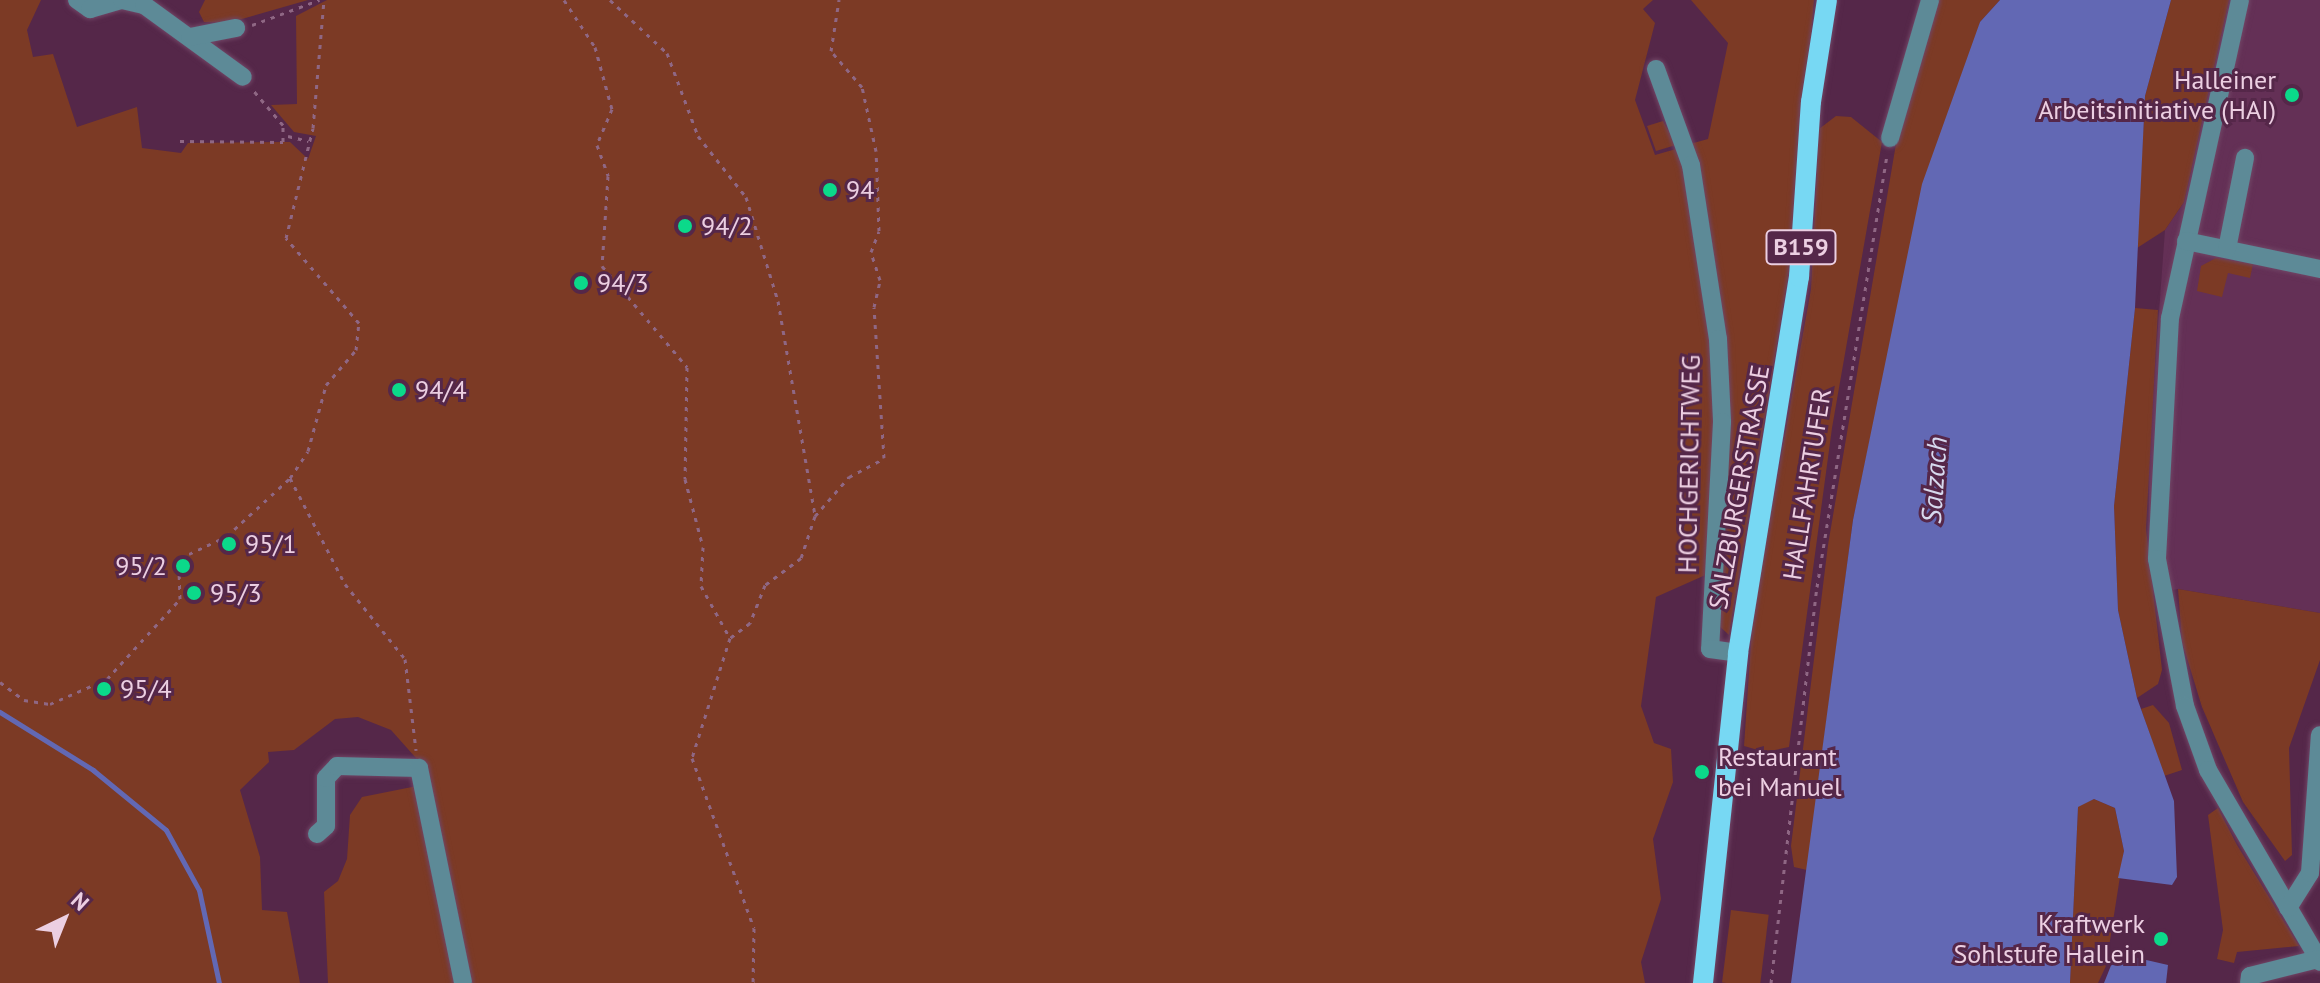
<!DOCTYPE html>
<style>
body{margin:0}
#map{position:relative;width:2320px;height:983px;overflow:hidden;background:#552749;font-family:"PT Sans",sans-serif}
div>[style]{position:absolute}
[style*='--x']{left:calc(var(--x)*1px);top:calc(var(--y)*1px);width:calc(var(--w)*1px);rotate:calc(var(--a)*1deg)}
.built>*{inset:0;background:#643056}
.green>*{inset:0;background:#7c3a25;transform-origin:0 0}
.water>*{inset:0;background:#6268b4}
.stream>*{height:5px;margin:-2.5px;padding:0 2.5px;transform-origin:2.5px;border-radius:2.5px;background:#6268b4}
.path>*{height:3px;margin-top:-1.5px;transform-origin:0;background:repeating-linear-gradient(90deg,#8f6784 0 4px,transparent 0 10px)}
.roads{filter:drop-shadow(0 0 2px #704565) drop-shadow(0 0 2px #704565)}
.minor>*{height:18px;margin:-9px;padding:0 9px;transform-origin:9px;border-radius:9px;background:#5d8a97}
.major>*{height:20px;margin:-10px;padding:0 10px;transform-origin:10px;border-radius:10px;background:#77d8f3}
.dots>*{width:22px;height:22px;translate:-50% -50%;box-sizing:border-box;border:4px solid #552749;border-radius:50%}
span{translate:-50% -50%;white-space:nowrap;text-align:center;line-height:1.15;-webkit-text-stroke:6px #552749;paint-order:stroke}
.shield-label span{padding:2px 6px;background:#552749;border:2px solid;border-radius:6px;-webkit-text-stroke-width:0}
.shield-label{font-size:24px;color:#eccfe2;font-weight:700}
.poi-label{font-size:26px;color:#eccfe2}
.right{translate:-100% -50%;text-align:right}
.left{translate:0 -50%;text-align:left}
.street-label{font-size:26px;color:#eccfe2}
.water-label{font-size:28px;color:#d6d9ee;font-style:italic}
.north{position:absolute;left:24px;top:879px;width:80px;height:80px;-webkit-text-stroke:6px #552749;paint-order:stroke;rotate:43deg;font-size:22px;font-weight:700;line-height:32px;text-align:center;color:#eccfe2}
.north::after{content:'';display:block;margin:auto;width:28px;height:36px;background:#eccfe2;clip-path:polygon(50% 0,100% 100%,50% 72%,0 100%)}
</style>
<div id="map">
<div class="built">
<div style="clip-path:polygon(2229px 0,2320px 0,2320px 613px,2178px 589px,2151px 594px,2148px 463px,2165px 230px,2184px 202px)"></div>
</div>
<div class="green">
<div style="clip-path:polygon(0 0,41px 0,27px 30px,33px 57px,53px 54px,77px 127px,137px 107px,142px 148px,181px 153px,188px 143px,290px 142px,308px 159px,316px 136px,294px 132px,271px 105px,297px 104px,296px 16px,327px 0,1653px 0,1643px 9px,1655px 23px,1635px 100px,1655px 155px,1683px 147px,1717px 376px,1710px 573px,1656px 597px,1641px 706px,1654px 743px,1671px 749px,1673px 782px,1653px 839px,1661px 899px,1641px 962px,1645px 983px,328px 983px,324px 892px,338px 881px,347px 859px,350px 815px,362px 797px,422px 785px,424px 767px,391px 730px,358px 717px,335px 719px,294px 750px,268px 752px,269px 762px,240px 790px,260px 857px,262px 910px,287px 912px,300px 983px,0 983px)"></div>
<div style="clip-path:polygon(205px 0,308px 0,228px 23px,204px 22px,199px 12px)"></div>
<div style="clip-path:polygon(1691px 0,1814px 0,1793px 247px,1729px 635px,1717px 624px,1728px 405px,1690px 144px,1708px 139px,1728px 43px)"></div>
<div style="clip-path:polygon(1938px 0,2000px 0,1980px 22px,1893px 332px,1853px 520px,1807px 870px,1794px 867px,1791px 846px,1828px 545px,1898px 132px)"></div>
<div style="clip-path:polygon(2171px 0,2229px 0,2184px 202px,2165px 230px,2137px 248px,2145px 96px)"></div>
<div style="clip-path:polygon(1836px 116px,1851px 117px,1882px 142px,1832px 428px,1789px 747px,1765px 752px,1744px 746px,1753px 613px,1811px 289px,1819px 129px)"></div>
<div style="clip-path:polygon(1663px 121px,1676px 145px,1656px 151px,1647px 126px)"></div>
<div style="clip-path:polygon(2216px 258px,2253px 264px,2250px 278px,2228px 273px,2222px 297px,2197px 291px,2201px 266px)"></div>
<div style="clip-path:polygon(2135px 308px,2158px 310px,2146px 529px,2162px 670px,2158px 684px,2137px 698px,2118px 610px,2114px 506px)"></div>
<div style="clip-path:polygon(2178px 589px,2320px 613px,2320px 660px,2289px 748px,2292px 855px,2285px 861px,2243px 802px,2202px 707px,2182px 642px)"></div>
<div style="clip-path:polygon(2153px 705px,2169px 723px,2182px 770px,2164px 776px,2141px 709px)"></div>
<div style="clip-path:polygon(2094px 799px,2115px 808px,2124px 851px,2106px 966px,2098px 983px,2070px 983px,2078px 806px)"></div>
<div style="clip-path:polygon(2218px 808px,2237px 845px,2299px 946px,2237px 952px,2234px 963px,2217px 959px,2223px 930px,2208px 815px)"></div>
<div style="left:1731px;top:910px;width:38px;height:73px;rotate:7deg"></div>
</div>
<div class="water">
<div style="clip-path:polygon(2000px 0,2171px 0,2145px 96px,2135px 308px,2114px 506px,2118px 610px,2137px 698px,2174px 801px,2177px 877px,2172px 885px,2118px 878px,2124px 851px,2115px 808px,2094px 799px,2078px 807px,2070px 983px,1791px 983px,1853px 520px,1922px 184px,1980px 22px)"></div>
<div style="clip-path:polygon(2116px 953px,2168px 965px,2166px 983px,2104px 983px)"></div>
</div>
<div class="stream">
<div style="--x:0;--y:712;--w:110;--a:31.9"></div>
<div style="--x:93;--y:770;--w:94;--a:39.4"></div>
<div style="--x:166;--y:830;--w:68;--a:61.2"></div>
<div style="--x:199;--y:890;--w:95;--a:77.9"></div>
</div>
<div class="path">
<div style="--x:564;--y:0;--w:56;--a:56.6"></div>
<div style="--x:595;--y:47;--w:64;--a:74.7"></div>
<div style="--x:612;--y:109;--w:39;--a:113"></div>
<div style="--x:597;--y:145;--w:33;--a:70"></div>
<div style="--x:608;--y:176;--w:90;--a:93.8"></div>
<div style="--x:602;--y:266;--w:132;--a:49.9"></div>
<div style="--x:687;--y:367;--w:112;--a:91"></div>
<div style="--x:685;--y:479;--w:70;--a:75.2"></div>
<div style="--x:703;--y:547;--w:39;--a:93"></div>
<div style="--x:701;--y:586;--w:60;--a:60.9"></div>
<div style="--x:610;--y:0;--w:78;--a:42.9"></div>
<div style="--x:667;--y:53;--w:89;--a:69.5"></div>
<div style="--x:698;--y:136;--w:78;--a:51.8"></div>
<div style="--x:746;--y:197;--w:109;--a:72.9"></div>
<div style="--x:778;--y:301;--w:218;--a:80.2"></div>
<div style="--x:815;--y:516;--w:44;--a:108.4"></div>
<div style="--x:801;--y:558;--w:45;--a:143.1"></div>
<div style="--x:765;--y:585;--w:41;--a:111.5"></div>
<div style="--x:750;--y:623;--w:25;--a:143"></div>
<div style="--x:730;--y:638;--w:126;--a:107.6"></div>
<div style="--x:692;--y:758;--w:181;--a:70"></div>
<div style="--x:754;--y:928;--w:55;--a:91"></div>
<div style="--x:252;--y:25;--w:72;--a:-20.5"></div>
<div style="--x:288;--y:136;--w:21;--a:14"></div>
<div style="--x:180;--y:141;--w:103;--a:0.6"></div>
<div style="--x:283;--y:142;--w:17;--a:-90"></div>
<div style="--x:283;--y:125;--w:46;--a:-130.6"></div>
<div style="--x:290;--y:478;--w:119;--a:62.6"></div>
<div style="--x:345;--y:584;--w:96;--a:51.3"></div>
<div style="--x:405;--y:659;--w:92;--a:83.1"></div>
<div style="--x:815;--y:516;--w:52;--a:-48.9"></div>
<div style="--x:849;--y:477;--w:40;--a:-28"></div>
<div style="--x:884;--y:458;--w:151;--a:-93.8"></div>
<div style="--x:874;--y:307;--w:28;--a:-77"></div>
<div style="--x:880;--y:280;--w:29;--a:-108"></div>
<div style="--x:871;--y:252;--w:22;--a:-69"></div>
<div style="--x:879;--y:231;--w:80;--a:-92.1"></div>
<div style="--x:876;--y:151;--w:66;--a:-102.3"></div>
<div style="--x:862;--y:87;--w:48;--a:-130.7"></div>
<div style="--x:831;--y:51;--w:52;--a:-81.1"></div>
<div style="--x:0;--y:682;--w:30;--a:37"></div>
<div style="--x:24;--y:700;--w:26;--a:9"></div>
<div style="--x:50;--y:704;--w:62;--a:-23.7"></div>
<div style="--x:107;--y:679;--w:108;--a:-47.6"></div>
<div style="--x:180;--y:599;--w:31;--a:-92"></div>
<div style="--x:179;--y:568;--w:17;--a:-54"></div>
<div style="--x:189;--y:554;--w:42;--a:-25.3"></div>
<div style="--x:227;--y:536;--w:86;--a:-42.6"></div>
<div style="--x:290;--y:478;--w:32;--a:-56"></div>
<div style="--x:308;--y:451;--w:68;--a:-74.7"></div>
<div style="--x:326;--y:385;--w:46;--a:-49.4"></div>
<div style="--x:356;--y:350;--w:27;--a:-84"></div>
<div style="--x:359;--y:323;--w:112;--a:-130.7"></div>
<div style="--x:286;--y:238;--w:113;--a:-76.2"></div>
<div style="--x:313;--y:128;--w:128;--a:-85.1"></div>
<div style="--x:1771;--y:983;--w:399;--a:-83.4"></div>
<div style="--x:1817;--y:587;--w:438;--a:-80.8"></div>
</div>
<div class="roads">
<div class="minor">
<div style="--x:77;--y:0;--w:16;--a:35"></div>
<div style="--x:90;--y:9;--w:33;--a:-16"></div>
<div style="--x:122;--y:0;--w:23;--a:13"></div>
<div style="--x:144;--y:5;--w:122;--a:36"></div>
<div style="--x:2240;--y:0;--w:326;--a:102.4"></div>
<div style="--x:2170;--y:318;--w:241;--a:93.1"></div>
<div style="--x:2157;--y:559;--w:150;--a:79.2"></div>
<div style="--x:2185;--y:706;--w:68;--a:70.2"></div>
<div style="--x:2208;--y:770;--w:222;--a:59.7"></div>
<div style="--x:190;--y:37;--w:47;--a:-11.1"></div>
<div style="--x:1656;--y:69;--w:102;--a:70"></div>
<div style="--x:1691;--y:165;--w:176;--a:81.2"></div>
<div style="--x:1718;--y:339;--w:83;--a:87.2"></div>
<div style="--x:1722;--y:422;--w:227;--a:93"></div>
<div style="--x:1710;--y:649;--w:28;--a:8"></div>
<div style="--x:1890;--y:138;--w:144;--a:-73.8"></div>
<div style="--x:2186;--y:241;--w:137;--a:11.8"></div>
<div style="--x:2227;--y:249;--w:93;--a:-78.8"></div>
<div style="--x:317;--y:834;--w:12;--a:-42"></div>
<div style="--x:326;--y:826;--w:48;--a:-90"></div>
<div style="--x:326;--y:778;--w:16;--a:-47"></div>
<div style="--x:337;--y:766;--w:82;--a:1.4"></div>
<div style="--x:419;--y:768;--w:219;--a:78.4"></div>
<div style="--x:2288;--y:908;--w:41;--a:-57.8"></div>
<div style="--x:2310;--y:873;--w:138;--a:-85.9"></div>
<div style="--x:2249;--y:983;--w:7;--a:-82"></div>
<div style="--x:2250;--y:976;--w:70;--a:-14"></div>
</div>
<div class="major">
<div style="--x:1703;--y:983;--w:332;--a:-83.9"></div>
<div style="--x:1738;--y:653;--w:381;--a:-80.8"></div>
<div style="--x:1799;--y:277;--w:175;--a:-86.1"></div>
<div style="--x:1811;--y:102;--w:103;--a:-81.1"></div>
</div>
</div>
<div class="dots">
<div style="left:2292px;top:95px;background:#0bd98a"></div>
<div style="left:830px;top:190px;background:#0bd98a"></div>
<div style="left:685px;top:226px;background:#0bd98a"></div>
<div style="left:581px;top:283px;background:#0bd98a"></div>
<div style="left:399px;top:390px;background:#0bd98a"></div>
<div style="left:229px;top:544px;background:#0bd98a"></div>
<div style="left:183px;top:566px;background:#0bd98a"></div>
<div style="left:194px;top:593px;background:#0bd98a"></div>
<div style="left:104px;top:689px;background:#0bd98a"></div>
<div style="left:1702px;top:772px;background:#0bd98a"></div>
<div style="left:2161px;top:939px;background:#0bd98a"></div>
</div>
<div class="shield-label">
<span style="left:1801px;top:247px">B159</span>
</div>
<div class="poi-label">
<span class="right" style="left:2276px;top:95px">Halleiner<br>Arbeitsinitiative (HAI)</span>
<span class="left" style="left:846px;top:190px">94</span>
<span class="left" style="left:701px;top:226px">94/2</span>
<span class="left" style="left:597px;top:283px">94/3</span>
<span class="left" style="left:415px;top:390px">94/4</span>
<span class="left" style="left:245px;top:544px">95/1</span>
<span class="right" style="left:167px;top:566px">95/2</span>
<span class="left" style="left:210px;top:593px">95/3</span>
<span class="left" style="left:120px;top:689px">95/4</span>
<span class="left" style="left:1718px;top:772px">Restaurant<br>bei Manuel</span>
<span class="right" style="left:2145px;top:939px">Kraftwerk<br>Sohlstufe Hallein</span>
</div>
<div class="street-label">
<span style="left:1689px;top:464px;rotate:-89deg">HOCHGERICHTWEG</span>
<span style="left:1807px;top:484px;rotate:-81deg">HALLFAHRTUFER</span>
<span style="left:1739px;top:487px;rotate:-80deg">SALZBURGERSTRASSE</span>
</div>
<div class="water-label">
<span style="left:1934px;top:480px;rotate:-86deg">Salzach</span>
</div>
<div class="north">N</div>
</div>
